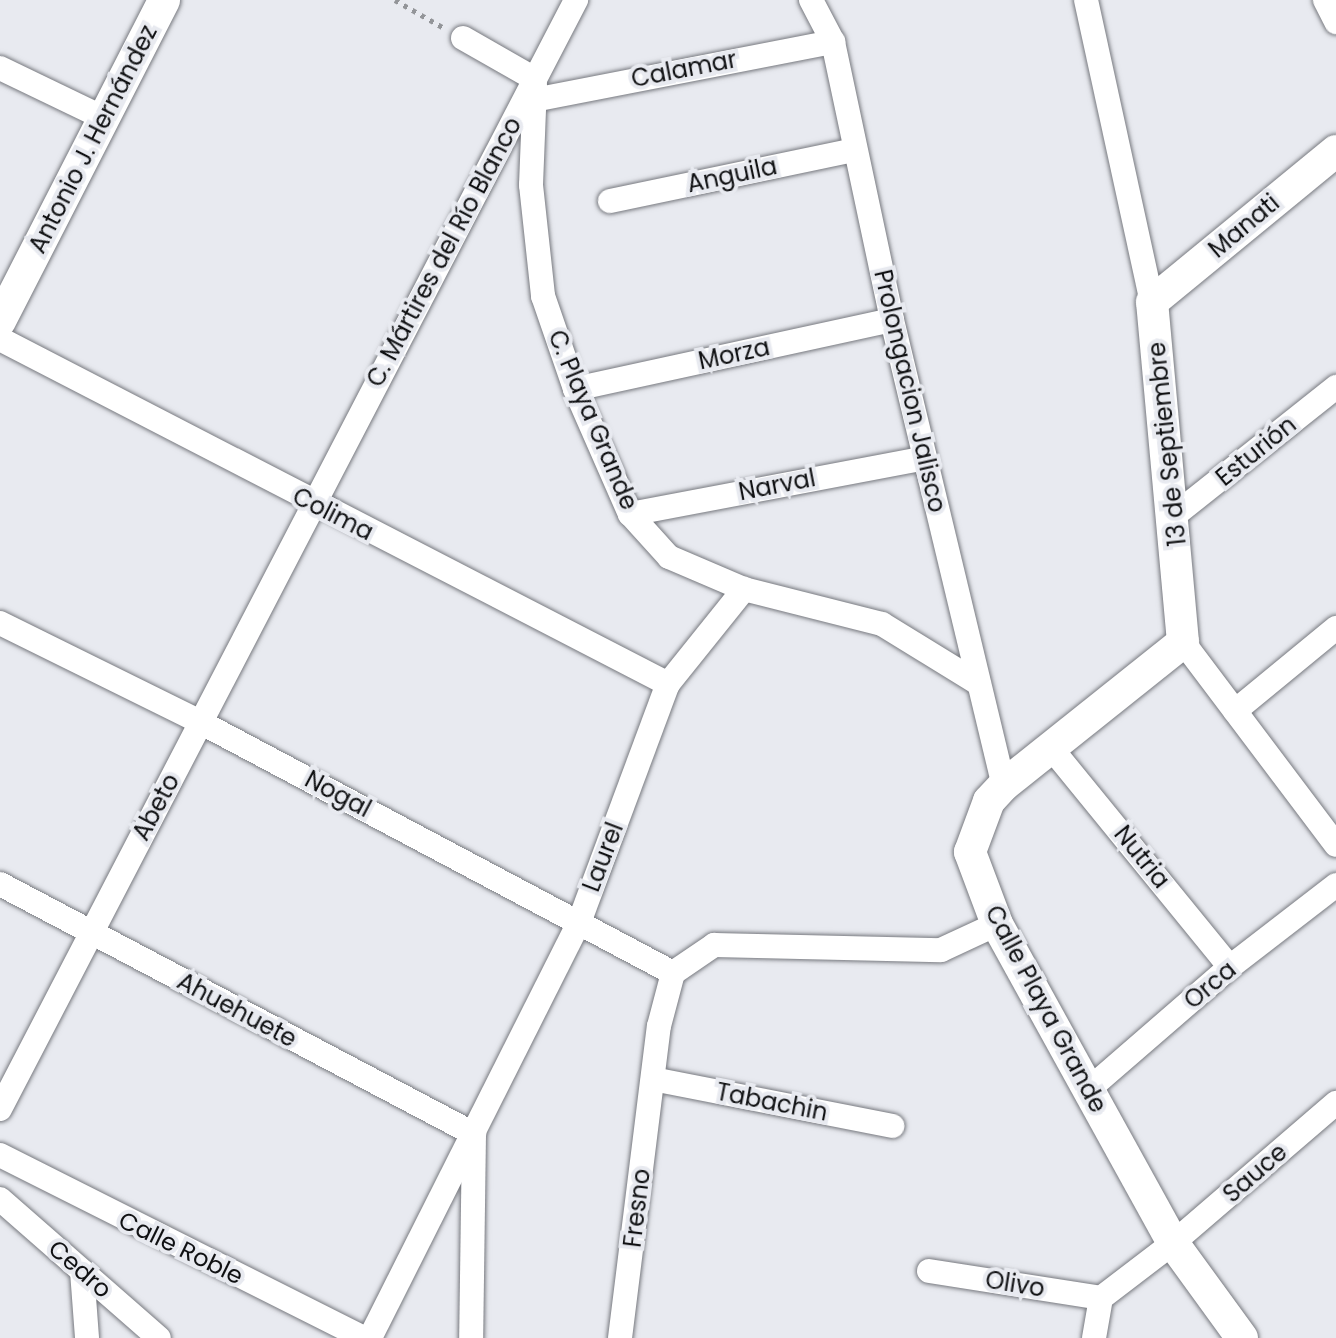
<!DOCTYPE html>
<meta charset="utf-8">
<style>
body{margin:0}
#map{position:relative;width:1336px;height:1338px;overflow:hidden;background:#e8eaf0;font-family:Poppins,sans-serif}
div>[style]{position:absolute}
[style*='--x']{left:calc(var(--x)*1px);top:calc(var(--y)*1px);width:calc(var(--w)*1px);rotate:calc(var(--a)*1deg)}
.path>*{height:5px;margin-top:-2.5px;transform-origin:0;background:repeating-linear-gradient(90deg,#939599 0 4px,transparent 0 10px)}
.roads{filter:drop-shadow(0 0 2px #77797f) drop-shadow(0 0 2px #77797f)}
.minor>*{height:24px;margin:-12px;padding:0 12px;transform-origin:12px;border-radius:12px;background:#fff}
.tertiary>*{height:32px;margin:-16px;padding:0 16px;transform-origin:16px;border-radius:16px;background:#fff}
span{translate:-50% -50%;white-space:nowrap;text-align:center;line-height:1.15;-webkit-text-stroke:8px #e8eaf0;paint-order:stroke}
.street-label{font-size:24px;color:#101113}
</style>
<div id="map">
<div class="path">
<div style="--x:395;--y:0;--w:56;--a:29.7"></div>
</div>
<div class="roads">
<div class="minor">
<div style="--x:811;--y:0;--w:47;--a:62.4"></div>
<div style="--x:833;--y:42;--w:284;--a:78"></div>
<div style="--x:892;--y:320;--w:478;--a:76.5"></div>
<div style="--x:1086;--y:0;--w:309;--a:77.7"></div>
<div style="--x:1325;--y:0;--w:25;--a:63"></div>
<div style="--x:463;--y:38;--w:83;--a:29.7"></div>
<div style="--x:0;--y:68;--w:113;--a:25.7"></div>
<div style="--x:535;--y:85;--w:100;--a:92.3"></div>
<div style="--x:531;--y:185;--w:112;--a:83.8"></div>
<div style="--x:543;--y:296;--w:98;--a:71"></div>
<div style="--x:575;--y:389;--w:137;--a:66.3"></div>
<div style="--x:630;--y:514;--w:58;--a:47.8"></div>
<div style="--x:669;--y:557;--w:82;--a:23.1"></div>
<div style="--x:744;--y:589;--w:142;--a:14.2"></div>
<div style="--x:882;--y:624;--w:113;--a:31.6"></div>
<div style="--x:534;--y:100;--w:305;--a:-11"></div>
<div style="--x:610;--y:201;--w:249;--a:-11.8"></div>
<div style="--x:0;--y:339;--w:752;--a:27.31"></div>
<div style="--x:575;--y:389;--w:324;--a:-12.3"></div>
<div style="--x:630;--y:514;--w:300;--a:-10.7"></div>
<div style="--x:1175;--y:515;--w:206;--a:-38.5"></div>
<div style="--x:0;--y:623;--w:223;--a:26.3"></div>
<div style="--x:200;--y:722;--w:535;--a:27.95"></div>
<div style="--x:1183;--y:642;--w:254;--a:53"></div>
<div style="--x:1235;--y:711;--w:131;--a:-39.4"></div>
<div style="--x:1052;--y:749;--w:281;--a:50.8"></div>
<div style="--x:0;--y:884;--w:536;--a:27.81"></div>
<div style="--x:474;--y:1134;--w:204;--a:90.8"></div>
<div style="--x:653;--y:1079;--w:244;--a:11.1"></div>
<div style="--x:1088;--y:1090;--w:188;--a:-40.9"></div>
<div style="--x:1230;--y:967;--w:134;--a:-37.7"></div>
<div style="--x:0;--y:1109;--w:1250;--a:-62.55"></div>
<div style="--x:0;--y:1155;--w:407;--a:26.7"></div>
<div style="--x:0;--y:1199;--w:211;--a:41.2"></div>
<div style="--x:82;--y:1271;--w:67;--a:85.7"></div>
<div style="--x:929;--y:1271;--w:174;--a:8.9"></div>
<div style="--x:370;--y:1338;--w:468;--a:-63.3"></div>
<div style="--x:580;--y:920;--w:252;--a:-69.6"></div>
<div style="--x:668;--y:684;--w:122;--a:-51.3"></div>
<div style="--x:620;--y:1338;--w:314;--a:-82.9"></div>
<div style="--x:659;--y:1026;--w:55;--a:-75.2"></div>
<div style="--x:673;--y:973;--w:50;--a:-34.3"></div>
<div style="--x:714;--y:945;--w:227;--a:1.3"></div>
<div style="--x:941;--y:950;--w:62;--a:-24.9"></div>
<div style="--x:1094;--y:1338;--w:41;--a:-80.1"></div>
<div style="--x:1101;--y:1298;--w:91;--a:-37.4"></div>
<div style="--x:1173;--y:1243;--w:215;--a:-40.7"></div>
</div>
<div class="tertiary">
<div style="--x:0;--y:321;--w:360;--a:-62.9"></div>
<div style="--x:1242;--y:1338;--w:117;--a:-126"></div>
<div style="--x:1173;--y:1243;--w:364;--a:-118.9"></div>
<div style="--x:997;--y:924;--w:77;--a:-110.6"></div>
<div style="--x:970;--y:852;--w:54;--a:-69.6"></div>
<div style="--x:989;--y:801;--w:22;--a:-47"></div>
<div style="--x:1004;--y:785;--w:229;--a:-38.6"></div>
<div style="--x:1183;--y:642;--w:341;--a:-95.2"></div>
<div style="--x:1152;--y:302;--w:238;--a:-39.4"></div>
</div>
</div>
<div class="street-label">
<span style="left:684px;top:69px;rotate:-11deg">Calamar</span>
<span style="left:93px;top:139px;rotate:-63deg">Antonio J. Hernández</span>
<span style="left:732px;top:175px;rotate:-12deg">Anguila</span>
<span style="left:1244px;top:226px;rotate:-40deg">Manati</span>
<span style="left:444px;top:252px;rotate:-62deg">C. Mártires del Río Blanco</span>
<span style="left:734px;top:354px;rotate:-12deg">Morza</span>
<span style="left:910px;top:391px;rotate:77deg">Prolongacion Jalisco</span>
<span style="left:593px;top:420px;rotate:67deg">C. Playa Grande</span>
<span style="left:1167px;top:444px;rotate:-96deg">13 de Septiembre</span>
<span style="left:1256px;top:451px;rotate:-39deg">Esturión</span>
<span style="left:777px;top:485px;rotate:-11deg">Narval</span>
<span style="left:333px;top:514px;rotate:27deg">Colima</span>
<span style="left:338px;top:794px;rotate:28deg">Nogal</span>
<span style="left:156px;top:807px;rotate:-62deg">Abeto</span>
<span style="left:603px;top:857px;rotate:-69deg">Laurel</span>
<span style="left:1142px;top:857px;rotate:51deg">Nutria</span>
<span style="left:1210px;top:985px;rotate:-40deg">Orca</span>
<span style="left:1046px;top:1009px;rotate:62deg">Calle Playa Grande</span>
<span style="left:237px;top:1010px;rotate:28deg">Ahuehuete</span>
<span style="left:772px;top:1102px;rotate:11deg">Tabachin</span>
<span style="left:1255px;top:1173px;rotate:-41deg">Sauce</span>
<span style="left:637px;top:1208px;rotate:-83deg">Fresno</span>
<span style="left:181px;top:1248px;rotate:26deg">Calle Roble</span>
<span style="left:80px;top:1269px;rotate:41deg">Cedro</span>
<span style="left:1015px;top:1284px;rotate:9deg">Olivo</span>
</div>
</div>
